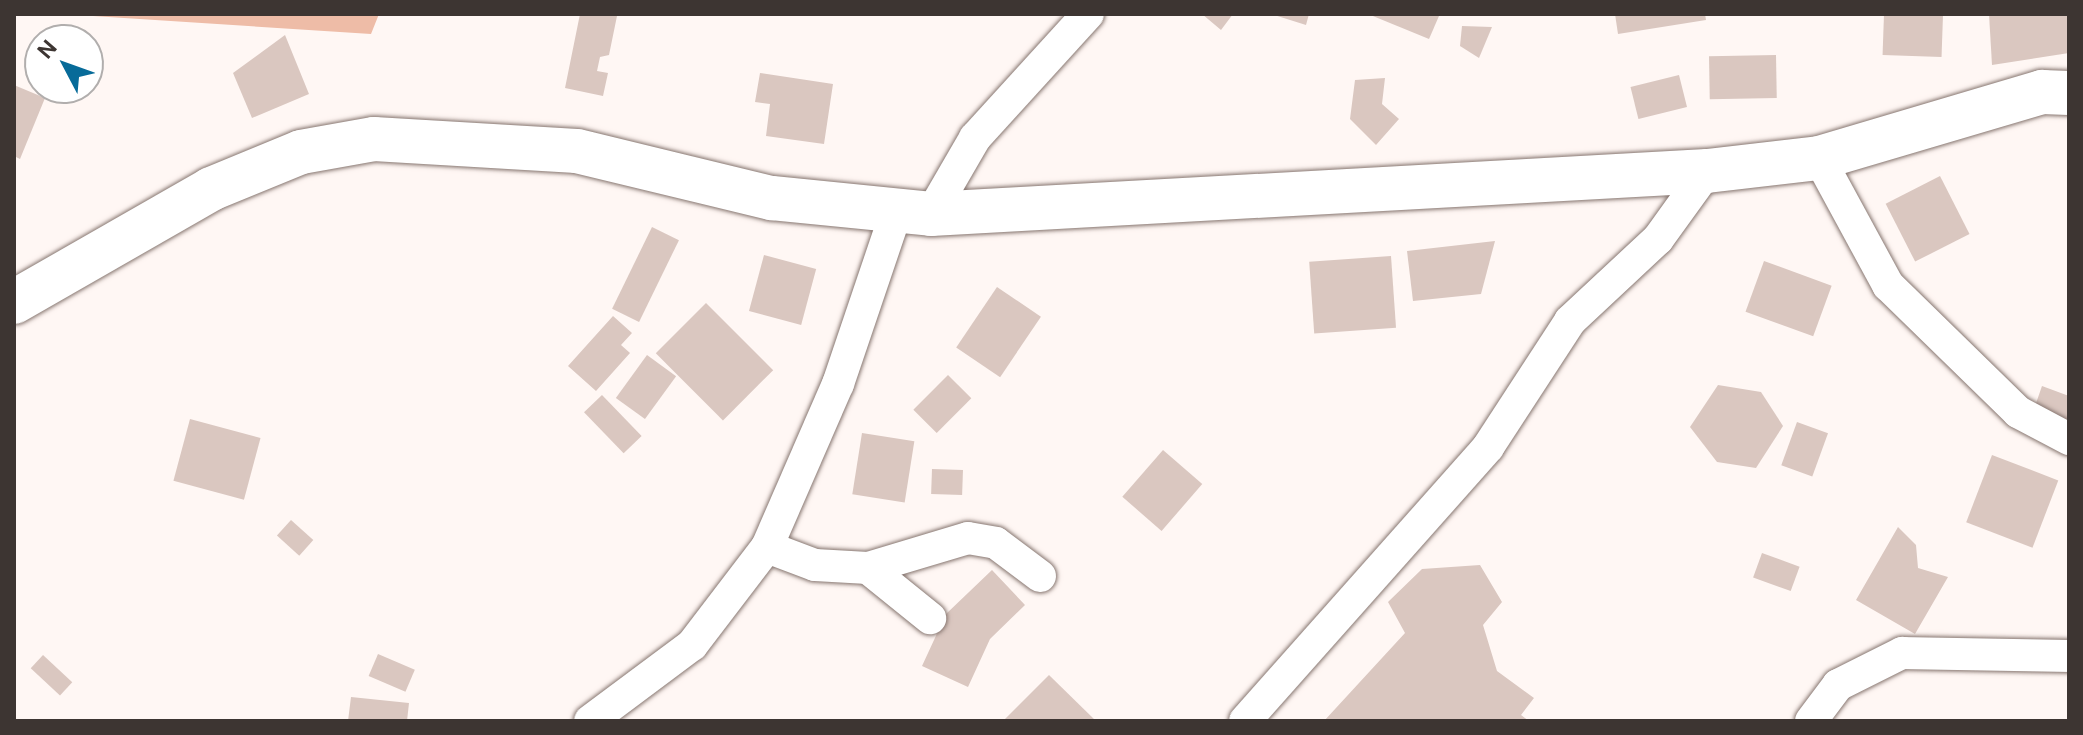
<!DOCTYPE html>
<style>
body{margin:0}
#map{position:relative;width:2083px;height:735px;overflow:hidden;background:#fff7f4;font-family:"DM Sans",sans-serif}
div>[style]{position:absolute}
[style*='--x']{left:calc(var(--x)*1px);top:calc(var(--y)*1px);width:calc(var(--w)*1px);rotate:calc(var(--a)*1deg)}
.green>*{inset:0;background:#eebca7}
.building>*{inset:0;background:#dac7c0;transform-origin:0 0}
.roads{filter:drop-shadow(0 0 2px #877670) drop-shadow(0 0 2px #877670)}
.street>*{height:32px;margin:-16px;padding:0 16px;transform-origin:16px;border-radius:16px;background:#fff}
.secondary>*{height:44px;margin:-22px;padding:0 22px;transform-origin:22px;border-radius:22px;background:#fff}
span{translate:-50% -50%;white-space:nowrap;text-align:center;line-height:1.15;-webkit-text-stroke:6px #fff;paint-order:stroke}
.frame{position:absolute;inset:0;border:16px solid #3d3532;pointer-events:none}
.north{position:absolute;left:24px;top:24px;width:80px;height:80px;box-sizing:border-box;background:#fff;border:2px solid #b1aead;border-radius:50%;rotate:311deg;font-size:22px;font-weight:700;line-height:32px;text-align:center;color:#3d3532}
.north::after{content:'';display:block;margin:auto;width:28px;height:36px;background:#076b99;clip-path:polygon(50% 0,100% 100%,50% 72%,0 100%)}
</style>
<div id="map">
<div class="green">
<div style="clip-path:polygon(62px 14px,379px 14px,371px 34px)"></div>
</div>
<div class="building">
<div style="clip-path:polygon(580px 14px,617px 16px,609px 55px,600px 57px,597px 71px,608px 73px,603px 96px,565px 88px)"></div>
<div style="clip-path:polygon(1202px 14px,1233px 14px,1221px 30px)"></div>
<div style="clip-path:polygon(1271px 14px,1309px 14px,1306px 25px)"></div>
<div style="clip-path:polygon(1368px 14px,1433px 14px,1439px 16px,1429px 39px)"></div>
<div style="clip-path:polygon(1615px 14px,1705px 14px,1706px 20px,1618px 34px)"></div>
<div style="left:1884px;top:14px;width:59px;height:41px;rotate:2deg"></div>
<div style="clip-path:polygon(1989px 14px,2069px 14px,2069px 53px,1992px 65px)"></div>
<div style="clip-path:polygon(1462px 26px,1492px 27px,1479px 58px,1460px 46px)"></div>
<div style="clip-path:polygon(285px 35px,309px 94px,252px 118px,233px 73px)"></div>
<div style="left:1776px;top:55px;width:43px;height:67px;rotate:89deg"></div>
<div style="clip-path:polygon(760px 73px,833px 84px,824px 144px,766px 136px,770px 104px,755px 102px)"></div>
<div style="left:1679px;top:75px;width:33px;height:50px;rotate:76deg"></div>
<div style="clip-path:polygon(1385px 78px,1382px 104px,1399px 119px,1376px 145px,1350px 119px,1355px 80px)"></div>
<div style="clip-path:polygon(14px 85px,45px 98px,20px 159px,14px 156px)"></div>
<div style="left:1940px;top:176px;width:65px;height:61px;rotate:63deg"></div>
<div style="left:652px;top:227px;width:30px;height:91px;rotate:26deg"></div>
<div style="clip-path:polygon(1495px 241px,1481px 294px,1413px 301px,1407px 251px)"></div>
<div style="left:764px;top:255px;width:54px;height:58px;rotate:15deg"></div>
<div style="left:1391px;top:256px;width:72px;height:82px;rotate:86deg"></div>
<div style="left:1764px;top:261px;width:72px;height:54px;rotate:20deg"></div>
<div style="left:997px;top:287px;width:53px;height:73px;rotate:34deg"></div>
<div style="left:706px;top:303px;width:95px;height:71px;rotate:45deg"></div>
<div style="clip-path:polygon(613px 316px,632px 333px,621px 345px,630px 353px,596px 391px,568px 366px)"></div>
<div style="left:647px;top:355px;width:36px;height:53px;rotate:36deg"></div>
<div style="left:948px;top:375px;width:33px;height:49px;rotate:45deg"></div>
<div style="clip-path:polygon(1718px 385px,1761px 392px,1783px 426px,1756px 468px,1717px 462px,1690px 427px)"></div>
<div style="clip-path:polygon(2042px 386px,2069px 396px,2069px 425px,2033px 412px)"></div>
<div style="left:602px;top:395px;width:57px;height:25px;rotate:46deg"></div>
<div style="left:190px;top:419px;width:73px;height:64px;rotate:15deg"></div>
<div style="left:1797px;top:422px;width:33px;height:46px;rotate:20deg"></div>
<div style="left:862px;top:433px;width:53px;height:62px;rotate:9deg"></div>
<div style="left:1163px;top:450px;width:52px;height:62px;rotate:41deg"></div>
<div style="left:1992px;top:455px;width:71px;height:72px;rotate:21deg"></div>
<div style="left:932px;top:469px;width:31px;height:25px;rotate:2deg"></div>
<div style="left:291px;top:520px;width:30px;height:21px;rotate:42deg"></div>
<div style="clip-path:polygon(1898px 527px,1916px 545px,1918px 568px,1948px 577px,1915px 634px,1856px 600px)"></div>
<div style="left:1762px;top:553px;width:40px;height:26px;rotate:20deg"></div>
<div style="clip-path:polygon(1480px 565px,1502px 602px,1483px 625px,1497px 671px,1534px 698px,1521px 715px,1529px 721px,1324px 721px,1405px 633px,1388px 602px,1422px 569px)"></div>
<div style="clip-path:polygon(992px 570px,1025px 605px,990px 639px,968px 687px,922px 666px,946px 614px)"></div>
<div style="left:378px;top:654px;width:40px;height:24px;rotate:23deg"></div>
<div style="left:43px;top:655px;width:40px;height:18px;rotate:43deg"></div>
<div style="clip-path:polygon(1049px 675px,1096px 721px,1003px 721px)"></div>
<div style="clip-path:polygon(351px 697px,409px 703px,407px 721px,348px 721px)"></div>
</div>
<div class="roads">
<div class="street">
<div style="--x:1819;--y:158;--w:145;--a:61.5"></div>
<div style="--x:1888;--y:285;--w:182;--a:44.3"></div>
<div style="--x:2018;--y:412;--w:58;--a:27.9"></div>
<div style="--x:931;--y:214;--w:88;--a:-59.9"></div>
<div style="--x:975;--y:138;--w:168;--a:-47.7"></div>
<div style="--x:767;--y:547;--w:51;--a:20.6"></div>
<div style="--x:815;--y:565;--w:53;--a:3.2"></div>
<div style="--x:868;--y:568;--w:80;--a:38.9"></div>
<div style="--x:868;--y:568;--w:104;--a:-16.7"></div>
<div style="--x:968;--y:538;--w:28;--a:10"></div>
<div style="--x:996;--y:543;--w:55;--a:36.9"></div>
<div style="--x:590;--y:721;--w:127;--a:-36.7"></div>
<div style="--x:692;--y:645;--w:123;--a:-52.6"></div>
<div style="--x:767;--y:547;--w:178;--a:-66.5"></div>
<div style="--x:838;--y:384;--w:181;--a:-71.3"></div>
<div style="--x:1245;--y:721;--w:366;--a:-48.4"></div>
<div style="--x:1488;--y:447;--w:150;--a:-56.9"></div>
<div style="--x:1570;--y:321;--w:120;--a:-43"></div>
<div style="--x:1658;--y:239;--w:84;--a:-54.2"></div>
<div style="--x:1811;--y:721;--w:45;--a:-53.1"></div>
<div style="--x:1838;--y:685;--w:72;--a:-26.6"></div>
<div style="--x:1902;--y:653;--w:167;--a:1"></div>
</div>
<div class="secondary">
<div style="--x:14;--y:302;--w:227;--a:-29.8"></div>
<div style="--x:211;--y:189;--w:97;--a:-22.3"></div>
<div style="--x:301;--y:152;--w:74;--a:-10.1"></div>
<div style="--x:374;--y:139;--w:203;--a:3.4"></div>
<div style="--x:577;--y:151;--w:201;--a:13.6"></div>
<div style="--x:772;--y:198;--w:160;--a:5.7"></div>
<div style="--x:931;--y:214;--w:777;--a:-3.17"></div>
<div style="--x:1707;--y:171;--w:113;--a:-6.6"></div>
<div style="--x:1819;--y:158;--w:233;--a:-16.5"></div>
<div style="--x:2042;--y:92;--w:27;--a:2"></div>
</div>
</div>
<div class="frame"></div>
<div class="north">N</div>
</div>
